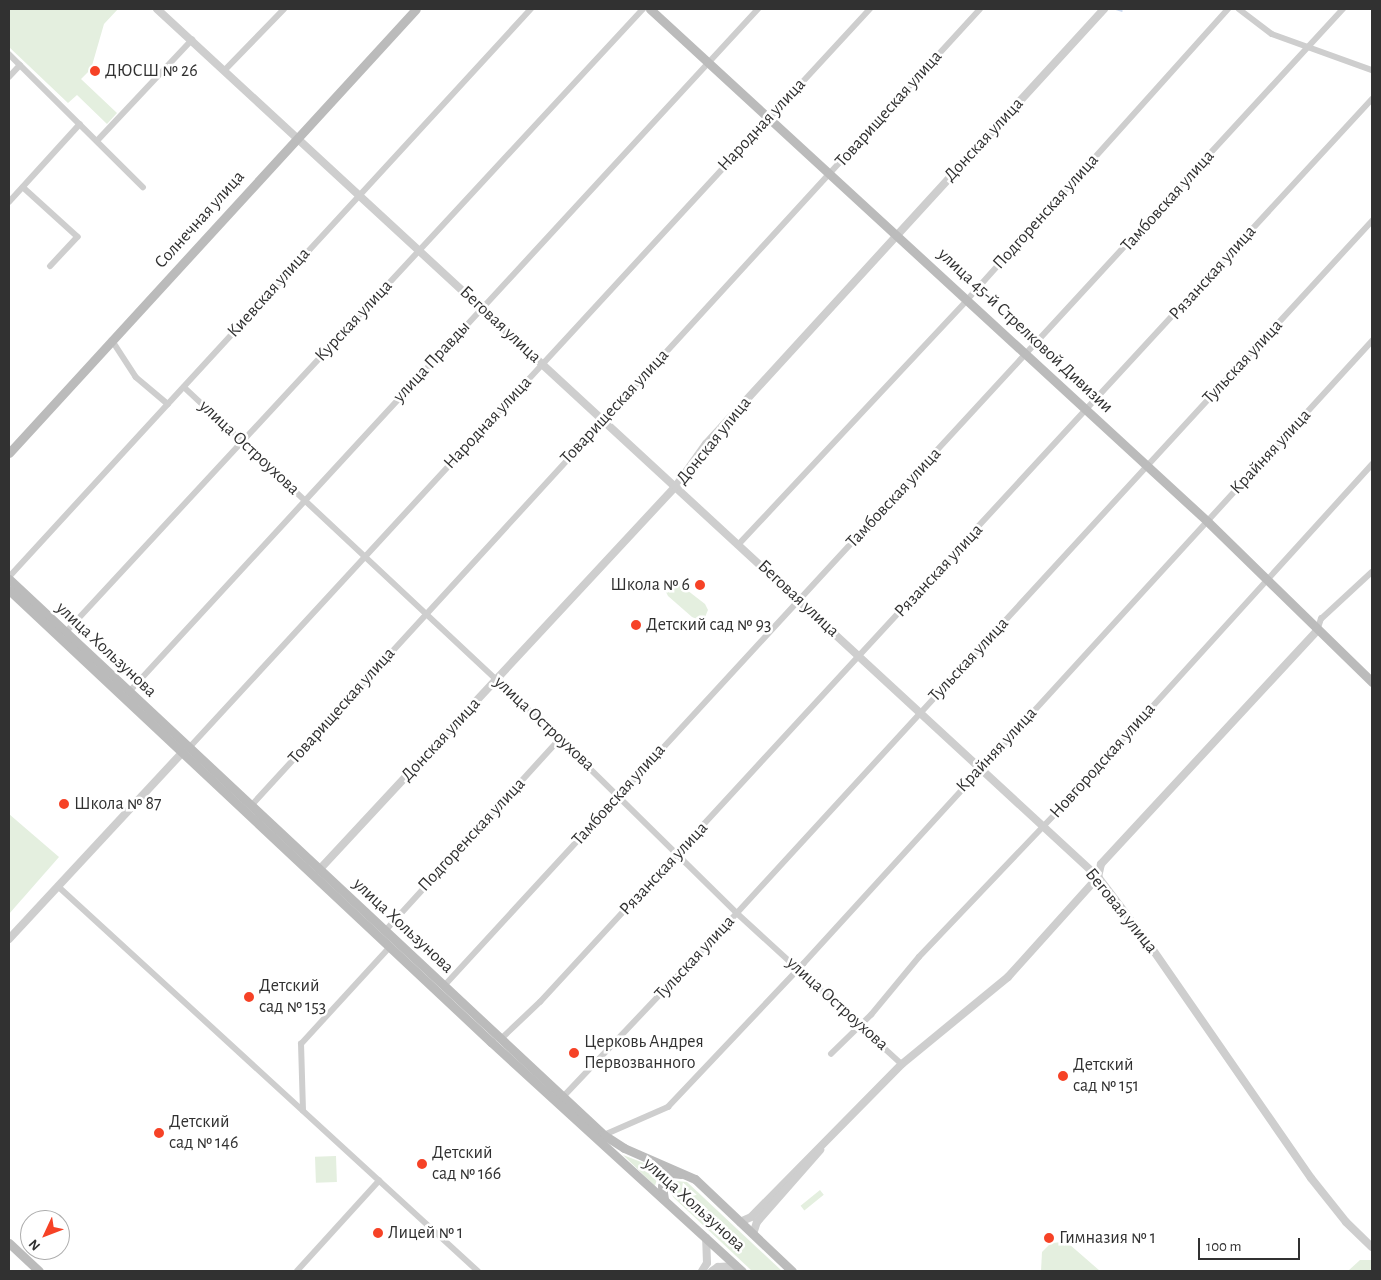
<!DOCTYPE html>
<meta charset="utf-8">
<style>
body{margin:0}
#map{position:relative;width:1381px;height:1280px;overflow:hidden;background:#fff;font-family:"Alegreya Sans",sans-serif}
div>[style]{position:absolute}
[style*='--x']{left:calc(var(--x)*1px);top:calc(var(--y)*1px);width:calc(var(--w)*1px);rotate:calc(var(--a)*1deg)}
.green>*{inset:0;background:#e4efdf;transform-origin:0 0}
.stream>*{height:2px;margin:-1px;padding:0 1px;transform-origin:1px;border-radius:1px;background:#cad9f0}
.minor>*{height:5.5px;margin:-2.75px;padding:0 2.75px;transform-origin:2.75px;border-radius:2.75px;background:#cecece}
.tertiary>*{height:8px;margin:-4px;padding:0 4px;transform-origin:4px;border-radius:4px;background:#cecece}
.secondary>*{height:9px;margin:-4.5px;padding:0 4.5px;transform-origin:4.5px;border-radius:4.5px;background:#bbb}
.dots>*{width:14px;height:14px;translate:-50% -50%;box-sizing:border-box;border:2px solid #fff;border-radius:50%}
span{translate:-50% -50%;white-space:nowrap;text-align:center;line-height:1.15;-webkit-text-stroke:5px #fff;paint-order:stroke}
.poi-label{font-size:18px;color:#313131}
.left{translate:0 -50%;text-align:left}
.right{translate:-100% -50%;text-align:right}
.street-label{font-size:18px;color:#313131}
.frame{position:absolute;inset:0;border:10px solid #313131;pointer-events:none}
.north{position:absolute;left:20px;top:1210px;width:50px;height:50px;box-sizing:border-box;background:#fff;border:1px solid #adadad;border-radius:50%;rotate:227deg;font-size:14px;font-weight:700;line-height:20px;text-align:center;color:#313131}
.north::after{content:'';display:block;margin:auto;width:18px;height:22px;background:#f64226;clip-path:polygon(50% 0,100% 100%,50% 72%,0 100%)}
.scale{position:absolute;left:1198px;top:1238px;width:102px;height:22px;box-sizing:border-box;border:2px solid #313131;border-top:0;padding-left:6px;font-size:15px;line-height:18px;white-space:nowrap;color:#313131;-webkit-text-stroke:4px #fff;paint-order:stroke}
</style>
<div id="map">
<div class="green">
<div style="clip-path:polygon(9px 9px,118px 9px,104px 24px,91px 69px,81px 79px,117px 113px,107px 124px,77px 95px,68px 103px,9px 47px)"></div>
<div style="clip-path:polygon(674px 580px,705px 604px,708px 610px,705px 617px,699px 620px,692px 617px,668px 596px,665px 590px,668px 583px)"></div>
<div style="clip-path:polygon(9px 814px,59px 857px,9px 914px)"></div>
<div style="clip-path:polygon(623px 1155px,667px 1172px,657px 1179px,655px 1186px)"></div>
<div style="left:336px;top:1156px;width:26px;height:21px;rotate:88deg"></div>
<div style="clip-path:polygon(676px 1181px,687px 1182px,782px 1271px,752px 1271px,673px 1197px,670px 1188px)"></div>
<div style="left:820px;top:1190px;width:6px;height:25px;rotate:51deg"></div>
<div style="clip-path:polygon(1064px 1242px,1069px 1244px,1100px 1271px,1041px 1271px,1042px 1252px,1051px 1243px)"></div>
<div style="clip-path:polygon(1360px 1260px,1372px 1260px,1372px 1271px,1348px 1271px)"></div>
</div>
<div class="stream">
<div style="--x:1116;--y:9;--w:6;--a:18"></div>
</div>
<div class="minor">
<div style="--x:1239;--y:9;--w:41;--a:37.1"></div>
<div style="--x:1272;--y:34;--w:106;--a:19.8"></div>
<div style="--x:9;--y:54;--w:189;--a:44.8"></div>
<div style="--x:224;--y:71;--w:86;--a:-45.9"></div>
<div style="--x:9;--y:77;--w:16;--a:-47"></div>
<div style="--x:97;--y:141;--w:139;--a:-46.8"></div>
<div style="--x:23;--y:187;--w:74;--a:42.3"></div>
<div style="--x:78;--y:237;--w:40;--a:133"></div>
<div style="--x:9;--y:202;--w:105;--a:-47.7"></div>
<div style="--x:112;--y:340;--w:44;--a:57"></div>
<div style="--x:136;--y:377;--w:42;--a:40.2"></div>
<div style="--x:184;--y:387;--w:515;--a:43.11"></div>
<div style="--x:560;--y:739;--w:248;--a:44.5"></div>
<div style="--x:737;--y:913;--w:224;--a:42.5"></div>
<div style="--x:739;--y:544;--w:334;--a:-46.9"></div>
<div style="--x:967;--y:300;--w:391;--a:-48.1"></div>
<div style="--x:9;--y:577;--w:771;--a:-47.42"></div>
<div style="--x:1317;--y:631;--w:13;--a:-72"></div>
<div style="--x:1321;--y:619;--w:69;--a:-42.7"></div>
<div style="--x:65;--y:633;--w:851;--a:-47.19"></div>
<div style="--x:128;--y:693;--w:930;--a:-47.35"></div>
<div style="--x:188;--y:749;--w:1006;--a:-47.34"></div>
<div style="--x:251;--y:806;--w:1080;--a:-47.55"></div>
<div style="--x:58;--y:886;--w:570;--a:42.51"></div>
<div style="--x:385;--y:931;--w:260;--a:-47.7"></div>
<div style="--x:444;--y:986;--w:1328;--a:-47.38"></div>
<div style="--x:501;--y:1039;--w:54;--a:-43.5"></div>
<div style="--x:540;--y:1002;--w:1228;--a:-47.34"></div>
<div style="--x:831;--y:1054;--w:56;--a:-44.3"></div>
<div style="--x:871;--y:1015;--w:75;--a:-50.4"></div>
<div style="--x:919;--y:957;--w:199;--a:-46.4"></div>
<div style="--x:1056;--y:813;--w:471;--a:-47.8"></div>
<div style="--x:564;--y:1096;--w:252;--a:-46.6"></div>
<div style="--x:737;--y:913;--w:939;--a:-47.46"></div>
<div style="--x:303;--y:1111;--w:67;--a:-91.7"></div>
<div style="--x:301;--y:1044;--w:132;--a:-47.5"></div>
<div style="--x:604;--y:1135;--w:70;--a:-23.6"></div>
<div style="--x:668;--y:1107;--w:197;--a:-46.6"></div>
<div style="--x:803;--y:964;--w:844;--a:-47.59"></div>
<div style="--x:297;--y:1271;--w:122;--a:-47.7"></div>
</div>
<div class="tertiary">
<div style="--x:157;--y:9;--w:1280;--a:42.69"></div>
<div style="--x:1098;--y:877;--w:88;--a:52.9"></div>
<div style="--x:1151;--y:947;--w:281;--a:55.3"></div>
<div style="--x:1311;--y:1178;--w:56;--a:51.5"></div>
<div style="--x:1346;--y:1222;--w:36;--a:44"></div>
<div style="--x:319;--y:870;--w:524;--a:-47.09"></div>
<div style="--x:676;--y:486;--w:52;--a:-54.5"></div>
<div style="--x:706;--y:444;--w:590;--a:-47.54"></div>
<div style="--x:9;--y:939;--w:254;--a:-47.1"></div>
<div style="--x:740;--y:1222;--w:12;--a:-24"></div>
<div style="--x:751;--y:1217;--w:215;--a:-45.4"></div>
<div style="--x:902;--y:1064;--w:137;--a:-39.4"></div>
<div style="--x:1008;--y:977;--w:135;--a:-48"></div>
<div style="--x:1098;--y:877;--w:13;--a:-77"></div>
<div style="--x:1101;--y:864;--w:318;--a:-47.2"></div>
<div style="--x:753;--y:1234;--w:13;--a:-72"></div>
<div style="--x:757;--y:1222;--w:96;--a:-48.8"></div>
<div style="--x:702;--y:1271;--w:9;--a:-58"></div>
<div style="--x:707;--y:1263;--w:25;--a:-92"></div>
<div style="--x:712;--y:1271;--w:7;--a:-34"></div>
<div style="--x:718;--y:1267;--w:18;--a:-3"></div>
</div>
<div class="secondary">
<div style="--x:650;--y:9;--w:757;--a:42.59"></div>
<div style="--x:1207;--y:521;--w:231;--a:44.3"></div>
<div style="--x:9;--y:453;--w:602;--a:-47.49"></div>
<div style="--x:9;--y:579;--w:814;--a:43.06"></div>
<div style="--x:604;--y:1135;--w:24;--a:33"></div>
<div style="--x:624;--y:1148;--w:77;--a:23.6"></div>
<div style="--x:695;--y:1179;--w:134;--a:43.5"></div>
<div style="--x:9;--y:590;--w:661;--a:43.16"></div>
<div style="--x:491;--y:1042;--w:340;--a:42.4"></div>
<div style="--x:664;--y:1199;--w:13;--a:-99"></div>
<div style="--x:662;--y:1186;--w:8;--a:-67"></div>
<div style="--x:665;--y:1179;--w:9;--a:-41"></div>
<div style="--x:672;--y:1173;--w:9;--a:6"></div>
<div style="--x:9;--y:1243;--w:41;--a:43"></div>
</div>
<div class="dots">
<div style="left:95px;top:71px;background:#f64226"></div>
<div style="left:700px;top:585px;background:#f64226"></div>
<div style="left:636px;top:625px;background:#f64226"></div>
<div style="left:64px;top:804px;background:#f64226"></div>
<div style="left:249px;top:997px;background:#f64226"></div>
<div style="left:574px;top:1053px;background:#f64226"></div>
<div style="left:1063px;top:1076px;background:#f64226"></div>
<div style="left:159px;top:1133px;background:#f64226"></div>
<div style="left:422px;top:1164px;background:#f64226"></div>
<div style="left:378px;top:1233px;background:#f64226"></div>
<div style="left:1049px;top:1238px;background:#f64226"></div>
</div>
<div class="poi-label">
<span class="left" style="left:105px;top:71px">ДЮСШ № 26</span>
<span class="right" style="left:690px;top:585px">Школа № 6</span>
<span class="left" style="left:646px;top:625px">Детский сад № 93</span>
<span class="left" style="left:74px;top:804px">Школа № 87</span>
<span class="left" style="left:259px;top:997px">Детский<br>сад № 153</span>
<span class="left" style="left:584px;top:1053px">Церковь Андрея<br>Первозванного</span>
<span class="left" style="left:1073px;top:1076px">Детский<br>сад № 151</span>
<span class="left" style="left:169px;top:1133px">Детский<br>сад № 146</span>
<span class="left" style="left:432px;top:1164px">Детский<br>сад № 166</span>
<span class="left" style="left:388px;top:1233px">Лицей № 1</span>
<span class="left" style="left:1059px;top:1238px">Гимназия № 1</span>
</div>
<div class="street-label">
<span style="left:889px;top:109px;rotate:-48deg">Товарищеская улица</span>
<span style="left:762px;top:125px;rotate:-47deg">Народная улица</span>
<span style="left:984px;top:140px;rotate:-47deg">Донская улица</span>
<span style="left:1168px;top:201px;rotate:-48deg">Тамбовская улица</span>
<span style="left:1046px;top:212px;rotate:-48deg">Подгоренская улица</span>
<span style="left:200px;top:220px;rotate:-48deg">Солнечная улица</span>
<span style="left:1213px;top:273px;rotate:-48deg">Рязанская улица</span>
<span style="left:269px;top:293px;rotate:-48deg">Киевская улица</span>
<span style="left:354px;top:321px;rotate:-47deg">Курская улица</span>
<span style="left:500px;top:325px;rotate:43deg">Беговая улица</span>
<span style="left:1025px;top:331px;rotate:43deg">улица 45-й Стрелковой Дивизии</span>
<span style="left:432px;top:362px;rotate:-47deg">улица Правды</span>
<span style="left:1243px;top:362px;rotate:-47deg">Тульская улица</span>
<span style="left:615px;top:407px;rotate:-47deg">Товарищеская улица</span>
<span style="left:488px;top:423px;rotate:-47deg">Народная улица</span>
<span style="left:714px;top:441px;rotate:-51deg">Донская улица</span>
<span style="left:249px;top:448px;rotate:43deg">улица Остроухова</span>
<span style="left:1271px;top:452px;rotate:-47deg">Крайняя улица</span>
<span style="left:894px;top:498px;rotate:-47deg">Тамбовская улица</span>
<span style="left:939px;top:571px;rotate:-47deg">Рязанская улица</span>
<span style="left:798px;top:599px;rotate:43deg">Беговая улица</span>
<span style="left:106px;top:650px;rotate:43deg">улица Хользунова</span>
<span style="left:969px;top:660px;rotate:-47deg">Тульская улица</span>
<span style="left:342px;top:706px;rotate:-48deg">Товарищеская улица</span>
<span style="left:544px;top:724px;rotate:43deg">улица Остроухова</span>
<span style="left:441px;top:740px;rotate:-47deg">Донская улица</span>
<span style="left:997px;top:750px;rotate:-47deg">Крайняя улица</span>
<span style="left:1103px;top:761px;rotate:-48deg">Новгородская улица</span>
<span style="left:619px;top:795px;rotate:-48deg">Тамбовская улица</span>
<span style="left:472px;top:835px;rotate:-47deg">Подгоренская улица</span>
<span style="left:664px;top:869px;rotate:-47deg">Рязанская улица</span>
<span style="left:1121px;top:911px;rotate:51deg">Беговая улица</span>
<span style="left:403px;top:926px;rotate:43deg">улица Хользунова</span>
<span style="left:695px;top:958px;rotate:-47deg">Тульская улица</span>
<span style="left:837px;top:1004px;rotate:42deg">улица Остроухова</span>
<span style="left:694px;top:1205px;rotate:42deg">улица Хользунова</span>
</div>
<div class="frame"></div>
<div class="north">N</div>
<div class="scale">100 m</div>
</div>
